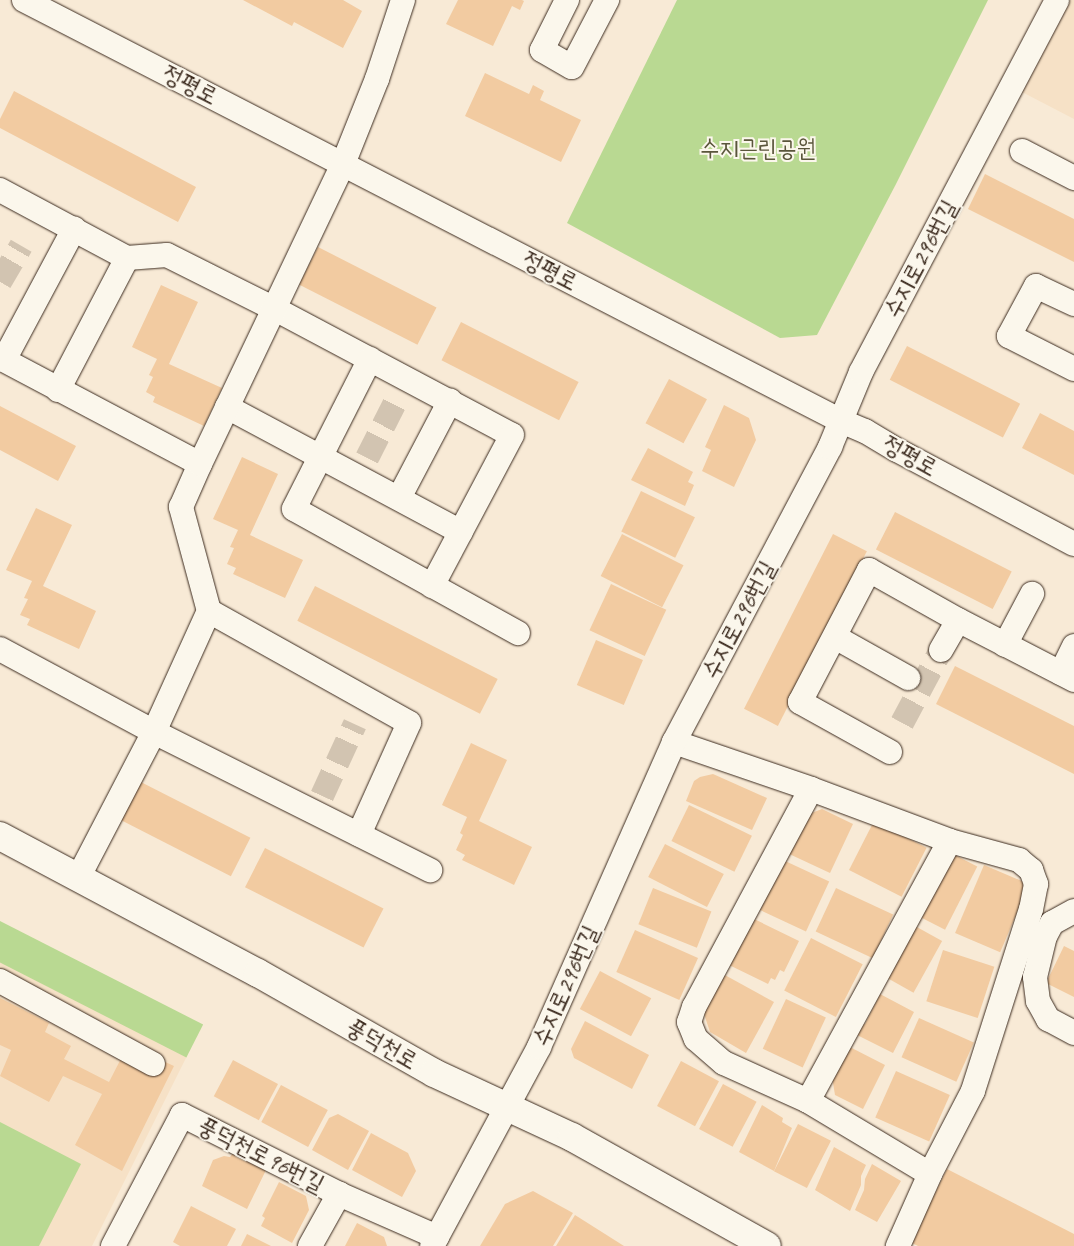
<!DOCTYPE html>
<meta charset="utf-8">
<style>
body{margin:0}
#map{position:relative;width:1074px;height:1246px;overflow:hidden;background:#f8ead6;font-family:Caveat,"Poor Story",sans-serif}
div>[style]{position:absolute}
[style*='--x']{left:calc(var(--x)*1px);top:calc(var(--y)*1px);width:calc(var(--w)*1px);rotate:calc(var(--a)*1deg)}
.built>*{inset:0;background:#f6e1c6}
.green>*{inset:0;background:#b9d992;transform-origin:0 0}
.building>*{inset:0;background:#f2cba1;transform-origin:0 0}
.minor-tunnel>*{height:24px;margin-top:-12px;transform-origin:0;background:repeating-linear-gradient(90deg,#d2c4b1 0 24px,transparent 0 36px)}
.roads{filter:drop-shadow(0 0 1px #3b2a1e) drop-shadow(0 0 1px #3b2a1e)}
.minor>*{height:24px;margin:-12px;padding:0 12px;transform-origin:12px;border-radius:12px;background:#fbf7ec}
.major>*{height:28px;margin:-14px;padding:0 14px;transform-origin:14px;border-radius:14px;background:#fbf7ec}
span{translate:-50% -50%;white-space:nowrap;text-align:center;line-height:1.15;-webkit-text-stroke:4px #fbf7ec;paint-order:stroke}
.street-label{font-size:24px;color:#3b2a1e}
.park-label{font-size:24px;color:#5a563b}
</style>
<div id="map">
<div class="built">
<div style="clip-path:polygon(1070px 0,1074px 0,1074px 119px,1022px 92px)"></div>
<div style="clip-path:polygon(0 958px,188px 1054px,92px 1246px,0 1246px)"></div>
</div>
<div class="green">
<div style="clip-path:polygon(677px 0,988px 0,896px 184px,817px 335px,780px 338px,567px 223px)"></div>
<div style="left:0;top:921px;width:228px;height:37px;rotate:27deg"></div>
<div style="clip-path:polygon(0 1122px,81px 1164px,39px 1246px,0 1246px)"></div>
</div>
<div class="building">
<div style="clip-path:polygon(243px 0,343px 0,362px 11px,343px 48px,294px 22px,292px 26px)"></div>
<div style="clip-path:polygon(458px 0,522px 0,524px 1px,520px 10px,512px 6px,493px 46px,446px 24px)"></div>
<div style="clip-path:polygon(485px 73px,529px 94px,533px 85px,544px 91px,540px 100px,581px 120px,561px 162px,465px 116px)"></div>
<div style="clip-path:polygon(14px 91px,196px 187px,178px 222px,0 128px,0 119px)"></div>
<div style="clip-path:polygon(985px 174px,1074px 219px,1074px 262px,968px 209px)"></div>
<div style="left:318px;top:247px;width:133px;height:42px;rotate:27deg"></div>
<div style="clip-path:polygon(161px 285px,198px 302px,169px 364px,222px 388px,204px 426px,153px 402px,155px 397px,146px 392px,153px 377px,149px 375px,157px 359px,132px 347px)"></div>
<div style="left:461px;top:322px;width:132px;height:43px;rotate:27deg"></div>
<div style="left:907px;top:346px;width:127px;height:38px;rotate:27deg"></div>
<div style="left:669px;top:379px;width:43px;height:50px;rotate:28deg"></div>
<div style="clip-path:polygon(724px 405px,749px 418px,756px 440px,734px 487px,702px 471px,711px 450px,705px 447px)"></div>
<div style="clip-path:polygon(0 406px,76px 446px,58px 481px,0 450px)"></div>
<div style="clip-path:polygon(1040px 413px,1074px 431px,1074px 475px,1022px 448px)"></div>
<div style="clip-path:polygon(648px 448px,693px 472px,688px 482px,694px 485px,685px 506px,631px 480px)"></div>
<div style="clip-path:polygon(242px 457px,278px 474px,250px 535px,303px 560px,285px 598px,233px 574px,236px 568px,227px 564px,234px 548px,230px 547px,238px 530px,213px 519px)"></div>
<div style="left:641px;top:491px;width:60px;height:45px;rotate:26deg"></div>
<div style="clip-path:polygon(36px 508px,72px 525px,43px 586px,96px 611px,79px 649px,27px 625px,30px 619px,20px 615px,28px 599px,24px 598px,32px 581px,6px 570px)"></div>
<div style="left:895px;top:512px;width:131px;height:42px;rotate:27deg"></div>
<div style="left:622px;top:534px;width:69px;height:47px;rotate:27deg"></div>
<div style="left:833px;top:534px;width:38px;height:196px;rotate:27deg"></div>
<div style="left:611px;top:584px;width:61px;height:51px;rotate:25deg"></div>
<div style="left:315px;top:586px;width:205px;height:39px;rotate:27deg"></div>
<div style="left:596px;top:640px;width:51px;height:49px;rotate:23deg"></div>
<div style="clip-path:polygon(955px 666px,1074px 726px,1074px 774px,936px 704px)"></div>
<div style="clip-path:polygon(471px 743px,507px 760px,479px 821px,532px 847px,514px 885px,462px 860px,465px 855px,456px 850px,463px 835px,460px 833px,467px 817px,442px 805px)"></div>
<div style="clip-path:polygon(713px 774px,767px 798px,752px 830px,686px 801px,694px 781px,700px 777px)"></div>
<div style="left:131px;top:777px;width:134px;height:43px;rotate:27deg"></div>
<div style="left:689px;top:805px;width:70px;height:40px;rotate:26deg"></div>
<div style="clip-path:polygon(822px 809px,853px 824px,830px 873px,785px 852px,809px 814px)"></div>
<div style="left:874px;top:821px;width:59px;height:55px;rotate:27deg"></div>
<div style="left:665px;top:844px;width:66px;height:37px;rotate:27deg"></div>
<div style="left:265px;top:848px;width:133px;height:44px;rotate:27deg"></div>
<div style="left:947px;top:851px;width:34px;height:71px;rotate:27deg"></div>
<div style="left:783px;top:860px;width:51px;height:55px;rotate:25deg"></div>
<div style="left:984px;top:865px;width:49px;height:74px;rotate:23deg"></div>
<div style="left:653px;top:888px;width:63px;height:39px;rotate:22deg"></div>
<div style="left:836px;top:888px;width:63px;height:48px;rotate:25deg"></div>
<div style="clip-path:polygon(750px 917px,799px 941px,784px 972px,780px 970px,775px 980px,771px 978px,768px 984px,727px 964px)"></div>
<div style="left:915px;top:926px;width:31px;height:59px;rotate:29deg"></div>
<div style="left:635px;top:930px;width:69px;height:46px;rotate:24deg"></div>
<div style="left:811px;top:938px;width:58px;height:59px;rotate:27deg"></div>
<div style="clip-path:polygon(1064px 946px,1074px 951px,1074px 997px,1046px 983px)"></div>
<div style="left:943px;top:950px;width:54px;height:54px;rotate:18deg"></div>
<div style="left:600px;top:971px;width:58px;height:43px;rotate:28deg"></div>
<div style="clip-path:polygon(723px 974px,774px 1002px,746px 1053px,710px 1032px,703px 1011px)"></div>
<div style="clip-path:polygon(880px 994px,914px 1012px,893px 1053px,855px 1034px,861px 1022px,865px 1024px)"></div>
<div style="clip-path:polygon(0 998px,49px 1023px,45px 1032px,71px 1046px,64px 1059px,109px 1082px,128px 1045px,174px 1066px,122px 1171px,75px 1145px,102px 1094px,63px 1076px,49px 1102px,0 1076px,11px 1050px,0 1045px)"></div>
<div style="left:786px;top:999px;width:44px;height:55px;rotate:25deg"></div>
<div style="left:919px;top:1018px;width:60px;height:43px;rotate:24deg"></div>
<div style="clip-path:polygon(585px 1021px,649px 1055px,632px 1089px,574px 1058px,571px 1049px)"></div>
<div style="clip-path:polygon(844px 1044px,885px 1065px,863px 1109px,835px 1095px,831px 1071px)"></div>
<div style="left:233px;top:1060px;width:51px;height:41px;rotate:28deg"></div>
<div style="left:681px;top:1061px;width:43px;height:51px;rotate:28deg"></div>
<div style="left:896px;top:1071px;width:59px;height:51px;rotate:24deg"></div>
<div style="left:723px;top:1084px;width:38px;height:51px;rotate:28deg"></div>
<div style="left:281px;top:1085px;width:53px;height:42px;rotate:28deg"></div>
<div style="clip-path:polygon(762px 1105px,783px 1118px,782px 1122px,792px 1128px,774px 1171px,739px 1152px)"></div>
<div style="clip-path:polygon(338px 1114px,369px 1131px,348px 1170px,312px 1150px,329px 1118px)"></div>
<div style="left:798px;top:1124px;width:37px;height:53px;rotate:27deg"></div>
<div style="clip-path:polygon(371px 1133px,408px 1153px,416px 1171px,402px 1197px,352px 1170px)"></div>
<div style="clip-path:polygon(834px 1147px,866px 1165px,861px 1176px,861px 1185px,850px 1211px,815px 1190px)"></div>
<div style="clip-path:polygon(233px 1153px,266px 1170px,247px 1209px,202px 1186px,213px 1160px,224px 1156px,230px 1157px)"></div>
<div style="clip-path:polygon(872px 1164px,901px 1181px,877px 1222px,855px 1210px,864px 1190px,865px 1179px)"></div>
<div style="clip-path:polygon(947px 1169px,1074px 1234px,1074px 1246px,918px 1246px,910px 1242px)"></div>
<div style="clip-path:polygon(279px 1182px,306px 1196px,309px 1210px,292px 1243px,261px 1226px,265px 1218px,262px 1216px)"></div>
<div style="clip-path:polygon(533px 1191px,573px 1213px,553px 1246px,480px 1246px,505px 1204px)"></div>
<div style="clip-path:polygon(191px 1206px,236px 1229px,227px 1246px,180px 1246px,173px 1242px)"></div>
<div style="clip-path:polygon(575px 1215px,624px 1246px,556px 1246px)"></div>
<div style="clip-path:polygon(357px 1223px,384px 1237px,387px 1246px,345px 1246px)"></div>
<div style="clip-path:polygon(247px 1234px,271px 1246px,241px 1246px)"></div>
</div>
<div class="minor-tunnel">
<div style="--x:0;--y:282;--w:42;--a:-59.7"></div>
<div style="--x:367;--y:458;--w:71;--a:-63.1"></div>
<div style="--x:902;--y:723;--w:83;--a:-61.9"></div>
<div style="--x:322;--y:796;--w:79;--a:-65.4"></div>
</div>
<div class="roads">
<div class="minor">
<div style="--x:24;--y:0;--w:919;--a:27.26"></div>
<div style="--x:841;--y:421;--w:26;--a:23"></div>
<div style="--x:865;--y:431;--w:37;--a:31"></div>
<div style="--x:897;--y:450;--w:200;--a:28"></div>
<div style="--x:567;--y:0;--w:56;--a:116.6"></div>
<div style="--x:542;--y:50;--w:34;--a:30"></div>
<div style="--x:572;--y:67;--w:76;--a:-62.4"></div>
<div style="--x:1022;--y:151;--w:59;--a:27.4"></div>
<div style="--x:0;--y:190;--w:144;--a:28.2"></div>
<div style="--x:127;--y:258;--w:40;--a:-4.3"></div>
<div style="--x:167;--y:255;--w:121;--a:26.6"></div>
<div style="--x:275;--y:309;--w:268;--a:28"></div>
<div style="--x:512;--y:435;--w:171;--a:117.9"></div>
<div style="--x:1074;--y:304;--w:42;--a:-154.7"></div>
<div style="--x:1036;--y:286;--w:57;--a:118.4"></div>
<div style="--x:1009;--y:336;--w:73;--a:26.9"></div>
<div style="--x:0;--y:358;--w:226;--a:27.9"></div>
<div style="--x:370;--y:359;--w:168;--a:116.9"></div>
<div style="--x:294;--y:509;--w:256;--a:29"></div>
<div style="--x:4;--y:360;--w:149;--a:-61.9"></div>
<div style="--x:58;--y:390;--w:149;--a:-62.4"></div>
<div style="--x:227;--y:407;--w:265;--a:28.1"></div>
<div style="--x:399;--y:498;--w:110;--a:-62.3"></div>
<div style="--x:209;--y:611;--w:229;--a:29.2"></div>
<div style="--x:409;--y:723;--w:122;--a:114.2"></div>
<div style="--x:835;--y:637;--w:84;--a:29.3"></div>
<div style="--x:1005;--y:645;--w:58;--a:-62.1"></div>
<div style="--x:0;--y:649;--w:175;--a:28.3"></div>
<div style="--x:154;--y:732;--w:309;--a:26.6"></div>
<div style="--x:941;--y:650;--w:34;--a:-60"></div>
<div style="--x:1061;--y:673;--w:30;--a:-64"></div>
<div style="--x:674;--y:742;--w:145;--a:18.9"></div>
<div style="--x:811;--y:789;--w:148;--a:20.5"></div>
<div style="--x:950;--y:841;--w:72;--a:15.4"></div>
<div style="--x:1019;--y:860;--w:16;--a:40"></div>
<div style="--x:1031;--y:870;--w:15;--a:70"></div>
<div style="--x:1036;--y:884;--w:25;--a:101"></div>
<div style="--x:1031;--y:909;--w:191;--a:107.7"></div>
<div style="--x:973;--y:1091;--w:93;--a:117.4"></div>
<div style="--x:930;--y:1174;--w:79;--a:114"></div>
<div style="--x:890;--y:752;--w:103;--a:-150.9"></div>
<div style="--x:800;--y:702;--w:149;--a:-62.4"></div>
<div style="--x:869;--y:570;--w:102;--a:29.3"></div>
<div style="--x:958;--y:620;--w:131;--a:27.3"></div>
<div style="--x:811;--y:789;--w:247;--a:118.2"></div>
<div style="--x:694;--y:1007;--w:16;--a:108"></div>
<div style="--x:689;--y:1022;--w:18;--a:68"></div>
<div style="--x:696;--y:1039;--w:37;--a:41"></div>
<div style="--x:724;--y:1063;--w:92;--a:24.3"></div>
<div style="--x:808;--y:1101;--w:142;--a:30.9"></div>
<div style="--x:78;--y:878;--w:165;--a:-62.5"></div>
<div style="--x:154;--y:732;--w:133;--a:-65.6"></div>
<div style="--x:209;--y:611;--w:108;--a:-105.1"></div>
<div style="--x:181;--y:507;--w:47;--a:-66.2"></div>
<div style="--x:200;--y:464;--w:332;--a:-64.5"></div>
<div style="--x:343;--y:164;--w:92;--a:-68.2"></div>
<div style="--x:377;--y:79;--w:83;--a:-71.8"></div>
<div style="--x:1074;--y:911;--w:25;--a:151"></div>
<div style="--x:1052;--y:923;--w:15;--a:118"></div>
<div style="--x:1045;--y:936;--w:42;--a:103.7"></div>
<div style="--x:1035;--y:977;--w:24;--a:83"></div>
<div style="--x:1038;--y:1001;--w:21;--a:61"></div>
<div style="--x:1048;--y:1019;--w:30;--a:28"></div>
<div style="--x:0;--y:981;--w:174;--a:28.5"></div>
<div style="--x:808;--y:1101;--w:296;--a:-61.4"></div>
<div style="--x:113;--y:1246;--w:148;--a:-62.2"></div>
<div style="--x:182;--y:1115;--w:176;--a:26.7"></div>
<div style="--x:339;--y:1194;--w:107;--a:23.7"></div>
<div style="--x:310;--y:1246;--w:60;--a:-60.9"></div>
<div style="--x:432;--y:1246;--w:226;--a:-61.7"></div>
<div style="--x:539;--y:1047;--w:334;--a:-66.1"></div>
<div style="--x:674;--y:742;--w:334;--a:-62.1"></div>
<div style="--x:830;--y:447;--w:81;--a:-67.5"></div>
<div style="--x:861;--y:372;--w:420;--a:-62.2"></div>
</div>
<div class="major">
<div style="--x:0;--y:836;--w:292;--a:28"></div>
<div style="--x:258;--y:973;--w:202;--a:29.6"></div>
<div style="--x:434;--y:1073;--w:152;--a:24.9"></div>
<div style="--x:572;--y:1137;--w:223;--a:29.2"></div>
</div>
</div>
<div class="street-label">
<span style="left:190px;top:85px;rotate:27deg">정평로</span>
<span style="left:921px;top:259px;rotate:-62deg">수지로296번길</span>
<span style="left:550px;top:271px;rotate:27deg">정평로</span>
<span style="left:910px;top:456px;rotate:29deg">정평로</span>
<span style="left:739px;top:620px;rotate:-62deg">수지로296번길</span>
<span style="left:566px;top:986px;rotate:-66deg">수지로296번길</span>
<span style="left:382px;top:1044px;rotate:30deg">풍덕천로</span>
<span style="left:261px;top:1155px;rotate:27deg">풍덕천로96번길</span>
</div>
<div class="park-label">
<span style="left:758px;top:149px">수지근린공원</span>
</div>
</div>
